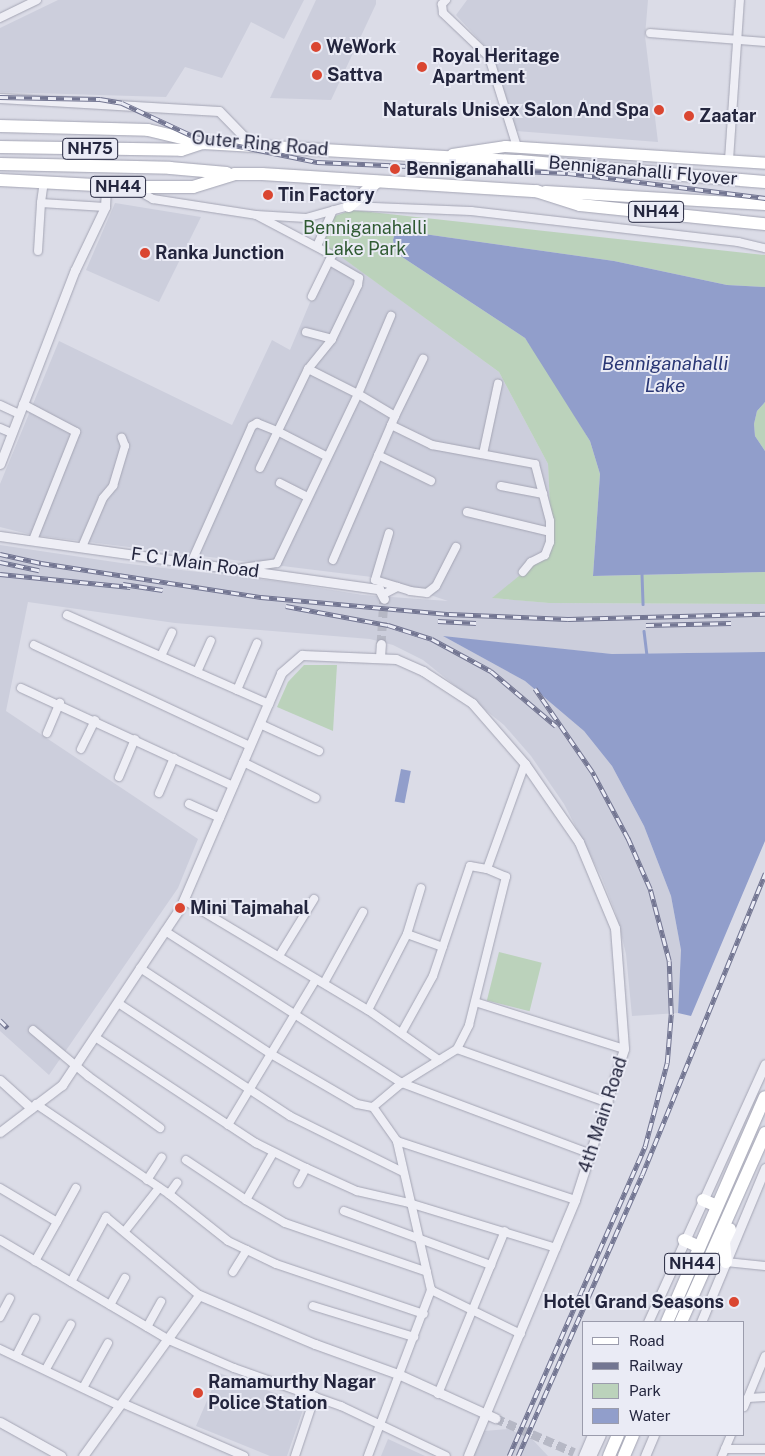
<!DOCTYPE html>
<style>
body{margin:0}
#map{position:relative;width:765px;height:1456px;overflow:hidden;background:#dbdce7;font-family:"Public Sans",sans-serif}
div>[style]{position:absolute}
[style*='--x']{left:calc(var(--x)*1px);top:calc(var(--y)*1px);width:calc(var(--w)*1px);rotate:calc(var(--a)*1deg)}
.built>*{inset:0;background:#cccedc}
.green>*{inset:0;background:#bbd2bb;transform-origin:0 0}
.water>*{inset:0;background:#919ecb;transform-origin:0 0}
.stream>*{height:2.5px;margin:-1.25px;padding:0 1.25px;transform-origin:1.25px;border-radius:1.25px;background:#919ecb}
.tertiary-tunnel>*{height:9px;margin-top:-4.5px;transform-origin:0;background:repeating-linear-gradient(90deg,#b6b8c5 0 9px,transparent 0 13.5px)}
.roads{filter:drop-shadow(0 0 1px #a4a5b4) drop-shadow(0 0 1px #a4a5b4)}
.minor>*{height:8px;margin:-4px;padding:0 4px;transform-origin:4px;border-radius:4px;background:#eeeef5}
.tertiary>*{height:9px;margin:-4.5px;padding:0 4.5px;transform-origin:4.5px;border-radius:4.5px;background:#eeeef5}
.primary>*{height:11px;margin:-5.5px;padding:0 5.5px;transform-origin:5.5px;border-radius:5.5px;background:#fff}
.trunk>*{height:12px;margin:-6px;padding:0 6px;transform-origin:6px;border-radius:6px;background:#fff}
.rail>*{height:4.5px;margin-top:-2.25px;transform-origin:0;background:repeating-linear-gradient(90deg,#eaebf5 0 8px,#737692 0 16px);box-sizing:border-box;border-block:1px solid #737692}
.dots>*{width:14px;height:14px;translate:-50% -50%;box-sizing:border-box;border:2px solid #eaebf5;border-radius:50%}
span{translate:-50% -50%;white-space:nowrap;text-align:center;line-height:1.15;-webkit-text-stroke:4px #eaebf5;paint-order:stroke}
.shield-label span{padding:1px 4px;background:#eaebf5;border:1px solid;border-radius:4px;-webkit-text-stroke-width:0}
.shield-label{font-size:16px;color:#24263e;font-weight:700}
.poi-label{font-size:18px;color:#24263e;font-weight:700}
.left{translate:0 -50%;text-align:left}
.right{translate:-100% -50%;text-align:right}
.street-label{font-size:18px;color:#24263e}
.park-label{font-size:18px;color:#305b33}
.water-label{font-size:19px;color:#2a3775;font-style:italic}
.legend{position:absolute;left:582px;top:1321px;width:162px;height:115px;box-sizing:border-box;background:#eaebf5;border:1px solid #9b9cac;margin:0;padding:6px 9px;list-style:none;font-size:15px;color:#24263e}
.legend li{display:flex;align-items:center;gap:10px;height:25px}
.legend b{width:25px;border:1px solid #9b9cac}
</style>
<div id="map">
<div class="built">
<div style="clip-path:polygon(58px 0,304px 0,284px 39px,251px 22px,222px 78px,185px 67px,166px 97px,0 92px,0 28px)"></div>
<div style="clip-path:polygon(316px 0,376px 0,376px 4px,331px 100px,270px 98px)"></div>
<div style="clip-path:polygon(467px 0,648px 0,645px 36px,658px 142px,516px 131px,498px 84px,493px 55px,456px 15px)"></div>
<div style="clip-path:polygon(115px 203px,201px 217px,159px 302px,86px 270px)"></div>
<div style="clip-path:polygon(332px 250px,499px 372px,548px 464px,552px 550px,493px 598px,549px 603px,765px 604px,765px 652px,612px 654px,445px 637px,525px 681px,584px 731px,612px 766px,644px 826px,671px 896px,681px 950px,678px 1013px,632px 1016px,626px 954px,616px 914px,601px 876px,564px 804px,531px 756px,504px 725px,423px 660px,393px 645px,370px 639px,175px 623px,28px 602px,6px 711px,198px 839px,178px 888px,49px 1075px,0 1031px,0 545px,121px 563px,284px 582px,363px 595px,448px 601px,380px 578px,32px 535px,0 527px,0 484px,59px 341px,232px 425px,272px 340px,290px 350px)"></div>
<div style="clip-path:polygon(219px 1373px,305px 1404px,287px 1456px,270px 1456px,196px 1426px)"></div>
<div style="clip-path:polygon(508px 1429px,531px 1438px,548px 1456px,472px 1456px,484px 1431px)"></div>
<div style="clip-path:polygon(388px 1439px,425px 1456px,381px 1456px)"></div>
</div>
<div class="green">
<div style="clip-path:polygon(352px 210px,765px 255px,765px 287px,727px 285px,614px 261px,396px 230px,393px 240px,396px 253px,525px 338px,549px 373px,590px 441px,600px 474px,593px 576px,765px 572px,765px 604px,549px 603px,492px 598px,552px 549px,548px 464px,499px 372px,322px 243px,335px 216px)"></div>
<div style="clip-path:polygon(765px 402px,765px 451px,755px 436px,754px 424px,757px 411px)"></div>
<div style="clip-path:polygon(304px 665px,337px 665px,333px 731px,277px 707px,288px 682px)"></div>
<div style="left:499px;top:952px;width:44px;height:50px;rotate:14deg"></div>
</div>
<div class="water">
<div style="clip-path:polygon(396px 230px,614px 261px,727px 285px,765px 287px,765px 402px,757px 411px,754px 424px,755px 436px,765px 451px,765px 572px,593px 576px,600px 474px,590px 441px,525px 338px,396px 253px,393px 240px)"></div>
<div style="clip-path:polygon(443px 636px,612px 654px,765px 652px,765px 841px,691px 1016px,678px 1013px,681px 950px,671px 896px,644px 826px,612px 766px,584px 731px,525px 681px)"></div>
<div style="left:401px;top:769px;width:10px;height:33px;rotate:11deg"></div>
</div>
<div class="stream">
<div style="--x:642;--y:574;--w:30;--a:88"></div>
<div style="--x:644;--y:631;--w:25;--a:83"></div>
</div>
<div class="tertiary-tunnel">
<div style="--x:381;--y:644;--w:45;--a:-86.2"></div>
<div style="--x:495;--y:1418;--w:86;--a:23.3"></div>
</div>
<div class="roads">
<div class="minor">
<div style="--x:446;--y:0;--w:6;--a:135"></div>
<div style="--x:442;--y:4;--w:9;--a:84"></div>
<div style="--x:443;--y:13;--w:64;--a:43.7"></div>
<div style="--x:489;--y:57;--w:94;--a:72.7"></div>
<div style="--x:0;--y:18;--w:41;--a:-25.9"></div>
<div style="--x:650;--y:33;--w:115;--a:4.5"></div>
<div style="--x:729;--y:160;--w:160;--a:-86.1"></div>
<div style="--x:44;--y:181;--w:22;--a:98"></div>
<div style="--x:41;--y:203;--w:64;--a:3.6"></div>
<div style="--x:135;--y:189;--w:21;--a:29"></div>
<div style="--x:153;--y:199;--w:104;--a:8.8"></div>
<div style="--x:256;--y:215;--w:50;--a:3.4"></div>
<div style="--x:306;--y:218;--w:45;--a:-15.6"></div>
<div style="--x:349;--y:206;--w:122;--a:2.3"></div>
<div style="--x:471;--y:211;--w:269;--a:6.6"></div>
<div style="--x:738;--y:242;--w:28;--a:13"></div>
<div style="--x:258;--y:216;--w:84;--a:27.8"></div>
<div style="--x:332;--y:255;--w:46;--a:116"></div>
<div style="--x:317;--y:246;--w:39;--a:-66"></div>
<div style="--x:38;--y:251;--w:48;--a:-86.4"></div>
<div style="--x:306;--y:332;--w:27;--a:15"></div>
<div style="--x:308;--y:369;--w:38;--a:-51"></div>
<div style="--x:332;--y:339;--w:60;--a:-64.3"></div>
<div style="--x:358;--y:285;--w:7;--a:-82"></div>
<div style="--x:359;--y:278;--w:34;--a:-150"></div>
<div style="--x:23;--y:404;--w:60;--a:27.8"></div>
<div style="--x:76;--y:432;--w:116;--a:111.7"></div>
<div style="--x:0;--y:405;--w:21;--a:25"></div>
<div style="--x:395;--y:416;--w:64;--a:-63.8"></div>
<div style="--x:391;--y:425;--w:46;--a:26"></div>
<div style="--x:432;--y:445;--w:105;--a:10.5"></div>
<div style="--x:535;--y:464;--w:59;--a:75.3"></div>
<div style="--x:550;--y:521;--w:21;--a:90"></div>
<div style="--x:550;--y:542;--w:14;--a:111"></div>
<div style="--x:545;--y:555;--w:16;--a:153"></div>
<div style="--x:531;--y:562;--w:13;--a:129"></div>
<div style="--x:0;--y:428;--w:13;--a:23"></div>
<div style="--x:483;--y:454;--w:72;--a:-77.9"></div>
<div style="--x:378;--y:455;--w:59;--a:26.1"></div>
<div style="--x:280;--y:483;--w:30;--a:27"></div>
<div style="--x:501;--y:486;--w:43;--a:10.8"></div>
<div style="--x:467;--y:512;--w:85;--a:13.5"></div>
<div style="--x:389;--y:533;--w:49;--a:106.6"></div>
<div style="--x:375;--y:580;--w:37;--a:17"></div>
<div style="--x:410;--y:591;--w:17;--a:7"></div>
<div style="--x:427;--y:593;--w:11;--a:-38"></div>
<div style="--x:436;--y:586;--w:44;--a:-62.9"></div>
<div style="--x:82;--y:547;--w:53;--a:-66.8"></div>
<div style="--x:103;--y:498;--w:16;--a:-50"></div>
<div style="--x:113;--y:486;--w:42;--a:-73.3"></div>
<div style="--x:125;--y:446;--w:9;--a:-111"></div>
<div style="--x:333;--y:560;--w:157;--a:-66.7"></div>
<div style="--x:395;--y:416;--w:43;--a:-149.3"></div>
<div style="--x:358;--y:394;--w:85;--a:-67.1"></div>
<div style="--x:191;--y:563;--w:150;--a:-66"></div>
<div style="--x:252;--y:426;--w:6;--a:-31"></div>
<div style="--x:257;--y:423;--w:22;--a:22"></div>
<div style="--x:277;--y:431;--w:55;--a:27"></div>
<div style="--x:242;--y:568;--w:35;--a:-8"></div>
<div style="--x:277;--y:563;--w:187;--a:-64.4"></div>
<div style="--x:358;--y:394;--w:56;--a:-153.4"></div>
<div style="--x:308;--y:369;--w:110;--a:115.9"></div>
<div style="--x:384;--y:594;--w:15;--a:-28"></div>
<div style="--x:67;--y:615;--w:221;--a:23.8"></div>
<div style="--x:34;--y:645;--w:238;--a:25.1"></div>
<div style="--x:161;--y:656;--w:26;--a:-65"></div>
<div style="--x:197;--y:672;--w:34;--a:-66"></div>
<div style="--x:21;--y:688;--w:234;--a:24.8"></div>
<div style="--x:237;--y:690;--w:51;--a:-66.9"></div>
<div style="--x:260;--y:724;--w:65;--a:24.6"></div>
<div style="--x:47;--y:733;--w:33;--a:-67"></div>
<div style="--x:81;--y:749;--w:32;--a:-64"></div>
<div style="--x:243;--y:762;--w:81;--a:26.3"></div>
<div style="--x:119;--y:777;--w:41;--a:-67.2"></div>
<div style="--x:159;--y:793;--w:38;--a:-67"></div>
<div style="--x:189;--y:804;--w:34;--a:24"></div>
<div style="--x:184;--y:900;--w:214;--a:30.9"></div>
<div style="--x:368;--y:1010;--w:87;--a:35.2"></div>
<div style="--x:165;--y:931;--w:282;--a:32.7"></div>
<div style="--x:402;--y:1083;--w:202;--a:20.6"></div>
<div style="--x:407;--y:934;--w:38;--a:20"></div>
<div style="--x:279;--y:956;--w:67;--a:-58.4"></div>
<div style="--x:140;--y:968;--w:157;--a:33.3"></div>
<div style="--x:271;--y:1054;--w:99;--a:30.2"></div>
<div style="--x:357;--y:1104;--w:16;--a:11"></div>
<div style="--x:324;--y:983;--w:81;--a:-61.2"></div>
<div style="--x:475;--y:1002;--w:156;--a:17.5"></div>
<div style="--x:118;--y:1003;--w:206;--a:33.3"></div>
<div style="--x:290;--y:1116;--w:126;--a:26.4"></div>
<div style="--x:368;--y:1010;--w:85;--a:-62.8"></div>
<div style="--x:407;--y:934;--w:48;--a:-73.1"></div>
<div style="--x:33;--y:1030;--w:72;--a:39.9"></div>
<div style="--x:88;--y:1076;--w:89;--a:35.8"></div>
<div style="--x:402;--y:1032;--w:64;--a:-61"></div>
<div style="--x:433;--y:976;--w:116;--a:-71.4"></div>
<div style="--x:470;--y:866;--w:17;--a:10"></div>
<div style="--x:95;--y:1037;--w:193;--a:33.4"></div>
<div style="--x:256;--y:1143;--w:56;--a:26.6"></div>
<div style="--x:306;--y:1168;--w:56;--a:24.3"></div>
<div style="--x:357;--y:1191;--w:53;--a:13"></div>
<div style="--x:409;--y:1203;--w:154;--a:17"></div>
<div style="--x:457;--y:1049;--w:161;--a:19.6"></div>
<div style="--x:36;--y:1104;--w:161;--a:34.1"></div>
<div style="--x:169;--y:1194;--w:75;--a:38.5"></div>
<div style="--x:228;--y:1241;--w:53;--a:25.6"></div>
<div style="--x:276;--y:1264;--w:156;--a:18.7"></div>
<div style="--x:228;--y:1125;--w:170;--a:-58.9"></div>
<div style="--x:397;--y:1141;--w:188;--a:18.3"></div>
<div style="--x:186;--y:1160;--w:72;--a:33.7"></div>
<div style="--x:246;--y:1200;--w:54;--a:-60.1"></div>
<div style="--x:147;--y:1180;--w:27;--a:-57"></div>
<div style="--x:298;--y:1183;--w:17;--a:-62"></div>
<div style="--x:0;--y:1188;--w:66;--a:30.8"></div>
<div style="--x:57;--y:1222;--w:45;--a:119.4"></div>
<div style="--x:169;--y:1194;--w:14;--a:-54"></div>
<div style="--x:246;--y:1200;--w:45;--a:30.5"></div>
<div style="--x:285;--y:1223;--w:150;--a:19"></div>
<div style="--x:344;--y:1211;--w:157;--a:20.2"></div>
<div style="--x:57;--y:1222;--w:39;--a:-61"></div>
<div style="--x:125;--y:1231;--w:55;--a:-51.7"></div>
<div style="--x:0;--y:1240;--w:196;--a:30.6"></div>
<div style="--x:169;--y:1340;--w:71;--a:23.3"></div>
<div style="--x:234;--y:1368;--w:114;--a:19.6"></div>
<div style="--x:341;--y:1406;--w:116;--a:25.5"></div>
<div style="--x:726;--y:1262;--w:39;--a:6"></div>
<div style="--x:233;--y:1272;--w:26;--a:-58"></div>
<div style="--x:71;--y:1282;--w:74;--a:-61.7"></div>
<div style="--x:106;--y:1217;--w:121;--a:40"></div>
<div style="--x:431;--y:1290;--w:100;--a:26.1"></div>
<div style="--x:110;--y:1305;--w:31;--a:-61"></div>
<div style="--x:313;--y:1306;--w:106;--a:17.1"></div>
<div style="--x:0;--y:1317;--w:21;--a:-62"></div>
<div style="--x:147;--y:1327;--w:29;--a:-61"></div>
<div style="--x:0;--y:1349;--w:133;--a:25.4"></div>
<div style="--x:16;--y:1356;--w:42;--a:-62.8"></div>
<div style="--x:46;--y:1369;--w:51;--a:-60.9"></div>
<div style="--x:84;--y:1386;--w:49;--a:-60.8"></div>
<div style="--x:438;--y:1394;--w:176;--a:-67.7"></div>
<div style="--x:748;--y:1398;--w:17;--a:-3"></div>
<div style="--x:122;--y:1403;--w:133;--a:23.5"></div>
<div style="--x:744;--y:1407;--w:55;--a:-67.6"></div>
<div style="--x:725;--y:1449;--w:40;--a:0"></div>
<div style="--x:295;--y:1456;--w:63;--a:-71.6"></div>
<div style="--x:368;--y:1456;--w:178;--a:-69.2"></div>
<div style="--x:431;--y:1290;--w:153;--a:-102.9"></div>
<div style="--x:397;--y:1141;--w:42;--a:-125.2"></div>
<div style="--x:373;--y:1107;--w:38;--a:-40"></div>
<div style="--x:402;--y:1083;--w:65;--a:-31.7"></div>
<div style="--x:457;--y:1049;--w:27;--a:-63"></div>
<div style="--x:469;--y:1025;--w:153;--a:-76"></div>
<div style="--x:506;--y:877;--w:21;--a:-157"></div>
<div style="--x:487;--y:869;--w:112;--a:-70.1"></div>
<div style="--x:722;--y:1456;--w:23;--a:-67"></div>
</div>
<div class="tertiary">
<div style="--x:0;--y:98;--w:219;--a:3.4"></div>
<div style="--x:219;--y:111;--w:49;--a:45.8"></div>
<div style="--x:0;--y:464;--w:208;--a:-68.9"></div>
<div style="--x:75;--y:270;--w:70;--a:-64.5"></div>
<div style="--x:105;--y:207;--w:20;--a:-87"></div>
<div style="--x:0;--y:536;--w:383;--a:8"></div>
<div style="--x:379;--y:589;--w:11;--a:63"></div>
<div style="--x:380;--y:657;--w:13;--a:-86"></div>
<div style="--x:0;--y:1080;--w:42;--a:42.1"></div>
<div style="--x:0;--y:1132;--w:78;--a:-37.2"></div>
<div style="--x:62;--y:1085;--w:213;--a:-56.3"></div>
<div style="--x:180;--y:908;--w:256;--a:-66.7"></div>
<div style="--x:281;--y:673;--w:28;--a:-41"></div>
<div style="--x:302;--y:655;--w:94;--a:2.4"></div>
<div style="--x:396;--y:659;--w:30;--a:24"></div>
<div style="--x:423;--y:671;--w:59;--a:33.1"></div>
<div style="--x:472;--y:703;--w:81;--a:49"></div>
<div style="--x:525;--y:764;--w:95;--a:55.3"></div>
<div style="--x:579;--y:842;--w:93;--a:67.3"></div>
<div style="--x:615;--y:928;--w:121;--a:85.7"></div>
<div style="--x:624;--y:1049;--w:159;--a:108"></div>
<div style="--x:575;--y:1200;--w:277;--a:112.7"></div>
<div style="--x:648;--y:1322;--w:283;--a:-65.6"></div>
<div style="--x:701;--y:1322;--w:167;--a:-67.4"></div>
<div style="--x:0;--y:1422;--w:70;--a:29.1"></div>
<div style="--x:83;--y:1456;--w:198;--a:-54.2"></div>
<div style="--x:199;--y:1295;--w:126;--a:22.9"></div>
<div style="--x:315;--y:1344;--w:88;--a:19.9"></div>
<div style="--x:398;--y:1374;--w:107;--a:24.4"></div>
<div style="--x:583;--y:1456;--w:23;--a:-67"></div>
<div style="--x:591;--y:1456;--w:23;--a:-65"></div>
<div style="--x:645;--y:1456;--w:23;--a:-67"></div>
</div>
<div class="primary">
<div style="--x:452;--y:154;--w:54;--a:-8.6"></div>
<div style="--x:505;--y:146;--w:261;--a:3.7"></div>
<div style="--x:545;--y:191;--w:220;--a:3.4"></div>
</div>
<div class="trunk">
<div style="--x:0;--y:126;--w:148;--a:1.5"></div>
<div style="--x:148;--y:130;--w:57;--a:13.3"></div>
<div style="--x:203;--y:143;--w:317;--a:3.3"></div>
<div style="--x:519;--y:161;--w:247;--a:4.9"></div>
<div style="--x:0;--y:147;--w:181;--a:0.9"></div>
<div style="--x:181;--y:150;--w:23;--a:-18"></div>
<div style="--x:0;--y:164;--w:170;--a:1.3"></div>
<div style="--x:170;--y:168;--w:57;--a:5"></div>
<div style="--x:0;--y:180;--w:133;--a:3"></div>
<div style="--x:133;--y:187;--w:60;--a:0"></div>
<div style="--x:193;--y:187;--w:44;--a:-17.2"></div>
<div style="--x:235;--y:174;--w:27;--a:0"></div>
<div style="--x:262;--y:174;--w:275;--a:3.6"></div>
<div style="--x:536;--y:191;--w:46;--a:17.7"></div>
<div style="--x:580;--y:205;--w:186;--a:5.9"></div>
<div style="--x:349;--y:206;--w:37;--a:-41"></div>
<div style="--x:703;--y:1200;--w:15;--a:23"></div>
<div style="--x:684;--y:1240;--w:17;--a:24"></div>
<div style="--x:726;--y:1262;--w:20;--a:-96"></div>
<div style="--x:724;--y:1242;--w:14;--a:-65"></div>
<div style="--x:667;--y:1322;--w:245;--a:-66.5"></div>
<div style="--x:681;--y:1322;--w:207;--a:-66"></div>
<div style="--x:609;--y:1456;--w:23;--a:-67"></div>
<div style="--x:624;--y:1456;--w:23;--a:-67"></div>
</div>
</div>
<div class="rail">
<div style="--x:0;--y:97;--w:100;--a:1.1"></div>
<div style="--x:100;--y:99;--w:22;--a:10"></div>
<div style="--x:122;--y:103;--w:81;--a:25"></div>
<div style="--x:195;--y:137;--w:125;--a:11.6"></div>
<div style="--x:317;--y:162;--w:251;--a:2.5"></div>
<div style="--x:568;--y:173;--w:199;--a:7.2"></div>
<div style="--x:0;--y:554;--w:42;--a:12.4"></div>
<div style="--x:41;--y:563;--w:223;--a:8.8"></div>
<div style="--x:261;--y:597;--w:189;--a:5.2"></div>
<div style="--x:449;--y:614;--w:119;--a:2.4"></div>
<div style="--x:568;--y:619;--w:197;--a:-1.5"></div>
<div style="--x:0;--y:562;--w:40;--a:12"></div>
<div style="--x:0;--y:574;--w:131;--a:5.7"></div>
<div style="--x:123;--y:584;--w:40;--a:8.5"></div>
<div style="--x:286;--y:606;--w:104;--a:10.6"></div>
<div style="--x:388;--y:625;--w:46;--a:17.7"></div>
<div style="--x:432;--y:639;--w:67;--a:28.5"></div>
<div style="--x:491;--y:671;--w:85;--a:40.2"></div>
<div style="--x:438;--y:621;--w:38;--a:3"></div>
<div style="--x:646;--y:625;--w:85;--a:-1.3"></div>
<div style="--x:0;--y:1020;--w:11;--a:45"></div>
<div style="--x:509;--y:1456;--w:339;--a:-66.3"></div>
<div style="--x:645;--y:1146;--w:86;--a:-75.2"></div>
<div style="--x:667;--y:1063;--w:49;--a:-85.3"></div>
<div style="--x:671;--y:1014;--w:53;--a:-92.2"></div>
<div style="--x:669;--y:961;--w:74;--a:-104.8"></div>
<div style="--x:650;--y:889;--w:55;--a:-113.7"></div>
<div style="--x:628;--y:839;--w:76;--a:-118.2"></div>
<div style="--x:592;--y:772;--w:101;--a:-124.5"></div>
<div style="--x:518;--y:1456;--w:307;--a:-66.2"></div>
<div style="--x:642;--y:1175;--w:326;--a:-67.8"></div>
</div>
<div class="dots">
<div style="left:316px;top:47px;background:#da4631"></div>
<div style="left:422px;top:67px;background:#da4631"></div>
<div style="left:317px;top:75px;background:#da4631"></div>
<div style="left:659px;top:110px;background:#da4631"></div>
<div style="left:689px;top:116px;background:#da4631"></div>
<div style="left:395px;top:169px;background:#da4631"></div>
<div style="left:268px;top:195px;background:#da4631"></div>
<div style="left:145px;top:253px;background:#da4631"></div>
<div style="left:180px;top:908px;background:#da4631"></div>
<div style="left:734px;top:1302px;background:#da4631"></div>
<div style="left:198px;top:1393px;background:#da4631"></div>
</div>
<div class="shield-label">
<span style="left:90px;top:149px">NH75</span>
<span style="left:118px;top:187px">NH44</span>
<span style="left:656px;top:212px">NH44</span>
<span style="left:692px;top:1264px">NH44</span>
</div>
<div class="poi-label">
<span class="left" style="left:326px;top:47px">WeWork</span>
<span class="left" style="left:432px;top:67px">Royal Heritage<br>Apartment</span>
<span class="left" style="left:327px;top:75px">Sattva</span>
<span class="right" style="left:649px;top:110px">Naturals Unisex Salon And Spa</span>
<span class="left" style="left:699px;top:116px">Zaatar</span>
<span class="left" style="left:406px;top:169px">Benniganahalli</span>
<span class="left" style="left:278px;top:195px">Tin Factory</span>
<span class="left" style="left:155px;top:253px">Ranka Junction</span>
<span class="left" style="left:190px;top:908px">Mini Tajmahal</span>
<span class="right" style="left:724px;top:1302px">Hotel Grand Seasons</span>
<span class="left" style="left:208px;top:1393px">Ramamurthy Nagar<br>Police Station</span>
</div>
<div class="street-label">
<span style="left:260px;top:144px;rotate:5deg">Outer Ring Road</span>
<span style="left:643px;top:171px;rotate:5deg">Benniganahalli Flyover</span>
<span style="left:195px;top:563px;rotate:8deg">F C I Main Road</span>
<span style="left:603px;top:1115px;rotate:-72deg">4th Main Road</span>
</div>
<div class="park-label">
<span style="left:365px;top:239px">Benniganahalli<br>Lake Park</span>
</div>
<div class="water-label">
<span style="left:665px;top:375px">Benniganahalli<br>Lake</span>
</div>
<ul class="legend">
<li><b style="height:6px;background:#fff"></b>Road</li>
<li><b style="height:6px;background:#737692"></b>Railway</li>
<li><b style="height:14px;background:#bbd2bb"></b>Park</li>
<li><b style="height:14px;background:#919ecb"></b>Water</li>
</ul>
</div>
